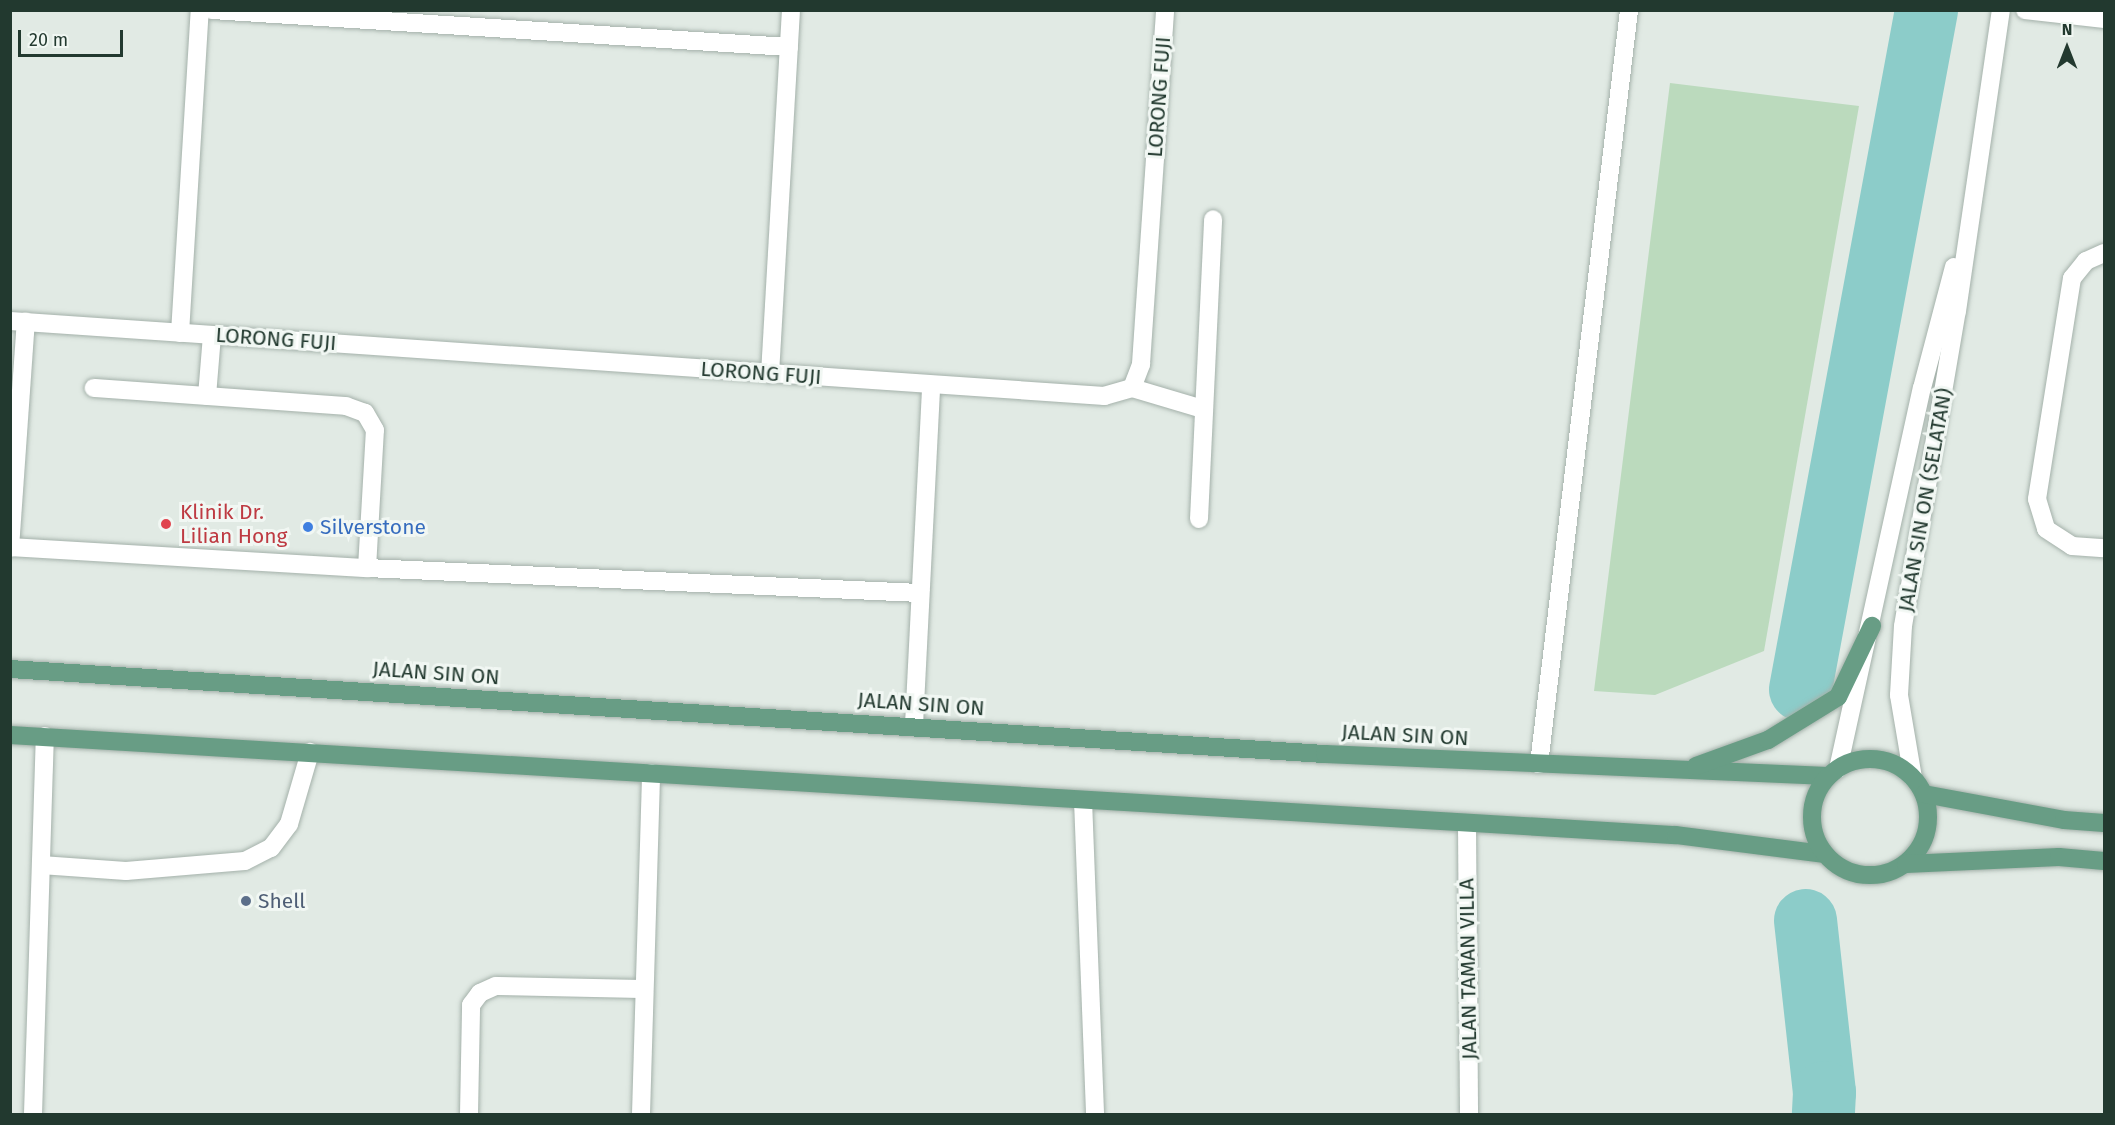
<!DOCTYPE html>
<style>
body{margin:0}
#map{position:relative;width:2115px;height:1125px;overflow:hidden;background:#e1eae4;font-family:"Fira Sans",sans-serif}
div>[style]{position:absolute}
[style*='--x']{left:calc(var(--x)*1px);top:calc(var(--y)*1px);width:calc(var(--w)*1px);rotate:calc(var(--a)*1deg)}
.green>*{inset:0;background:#bbdabd}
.river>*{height:63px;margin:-31.5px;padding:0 31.5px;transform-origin:31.5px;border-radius:31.5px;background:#8cccc9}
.roads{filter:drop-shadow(0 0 2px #a4b1aa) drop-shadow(0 0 2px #a4b1aa)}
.minor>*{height:18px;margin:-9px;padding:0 9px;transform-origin:9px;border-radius:9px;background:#fff}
.major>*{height:18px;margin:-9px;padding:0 9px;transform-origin:9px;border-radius:9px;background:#689d85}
.major>.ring{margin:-9px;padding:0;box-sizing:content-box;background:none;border:18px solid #689d85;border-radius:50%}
.dots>*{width:16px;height:16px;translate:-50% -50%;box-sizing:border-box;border:3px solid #f1f7f3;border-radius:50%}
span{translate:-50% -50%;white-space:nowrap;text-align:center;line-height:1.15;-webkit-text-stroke:6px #f1f7f3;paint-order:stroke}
.street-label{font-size:21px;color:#22392f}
.health-label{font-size:21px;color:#be3a42}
.left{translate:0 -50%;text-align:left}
.shop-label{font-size:21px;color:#366cbe}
.service-label{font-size:21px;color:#4e5e75}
.frame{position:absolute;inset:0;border:12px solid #22392f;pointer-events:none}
.north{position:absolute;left:2037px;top:18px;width:60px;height:60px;-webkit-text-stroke:4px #f1f7f3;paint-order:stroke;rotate:0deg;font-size:16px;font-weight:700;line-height:24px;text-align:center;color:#22392f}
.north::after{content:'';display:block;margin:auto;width:21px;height:27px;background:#22392f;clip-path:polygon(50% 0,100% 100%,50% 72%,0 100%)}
.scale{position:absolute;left:18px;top:30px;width:105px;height:27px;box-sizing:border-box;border:3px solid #22392f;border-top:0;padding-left:8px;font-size:18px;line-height:21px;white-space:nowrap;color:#22392f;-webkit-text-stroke:4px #f1f7f3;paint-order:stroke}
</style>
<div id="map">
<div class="green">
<div style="clip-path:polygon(1670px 83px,1859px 106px,1764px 651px,1655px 695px,1594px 691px)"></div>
</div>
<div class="river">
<div style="--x:1800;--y:689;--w:691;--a:-79.49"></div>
<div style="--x:1805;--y:920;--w:173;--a:83.7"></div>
<div style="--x:1824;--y:1092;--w:22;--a:93"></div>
</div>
<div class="roads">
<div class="minor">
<div style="--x:212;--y:10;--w:578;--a:3.67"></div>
<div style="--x:2025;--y:10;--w:80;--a:6.5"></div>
<div style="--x:2104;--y:253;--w:20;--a:156"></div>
<div style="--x:2086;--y:261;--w:22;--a:129"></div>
<div style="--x:2072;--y:278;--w:224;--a:99"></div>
<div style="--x:2037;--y:499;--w:31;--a:73"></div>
<div style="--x:2046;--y:529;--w:31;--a:33"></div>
<div style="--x:2072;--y:546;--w:32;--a:4"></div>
<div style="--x:10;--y:321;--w:1097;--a:3.92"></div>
<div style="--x:1104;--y:396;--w:29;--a:-16"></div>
<div style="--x:1132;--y:388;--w:26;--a:-69"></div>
<div style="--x:1141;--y:364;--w:355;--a:-86.1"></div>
<div style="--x:180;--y:333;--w:324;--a:-86.5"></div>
<div style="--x:770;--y:374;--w:365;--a:-86.7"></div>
<div style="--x:1132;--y:388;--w:74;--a:16.5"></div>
<div style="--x:207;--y:396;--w:61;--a:-85.3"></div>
<div style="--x:1199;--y:519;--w:300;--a:-87.3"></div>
<div style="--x:10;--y:547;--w:358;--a:3.4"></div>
<div style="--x:367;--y:568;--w:138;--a:-86.7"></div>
<div style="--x:375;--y:430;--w:20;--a:-120"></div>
<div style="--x:365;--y:413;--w:20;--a:-160"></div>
<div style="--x:346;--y:406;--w:253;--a:-175.9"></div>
<div style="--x:10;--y:548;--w:227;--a:-86"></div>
<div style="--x:367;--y:568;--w:554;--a:2.59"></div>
<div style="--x:914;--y:725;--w:340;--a:-87.1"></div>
<div style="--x:1539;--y:764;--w:759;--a:-83.19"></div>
<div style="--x:1838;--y:769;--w:390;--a:-77.6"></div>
<div style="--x:1922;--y:388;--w:125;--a:-75.2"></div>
<div style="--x:1913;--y:778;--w:84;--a:-99.6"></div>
<div style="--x:1899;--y:695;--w:69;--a:-86.7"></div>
<div style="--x:1903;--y:626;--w:320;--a:-80.3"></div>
<div style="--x:1957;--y:311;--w:304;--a:-81.7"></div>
<div style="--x:1083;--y:800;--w:314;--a:87.8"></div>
<div style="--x:1467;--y:823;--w:291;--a:89.6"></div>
<div style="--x:41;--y:865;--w:85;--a:4"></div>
<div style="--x:126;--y:871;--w:119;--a:-4.8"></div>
<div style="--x:245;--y:861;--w:29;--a:-27"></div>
<div style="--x:271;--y:848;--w:30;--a:-53"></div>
<div style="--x:289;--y:824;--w:75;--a:-73.7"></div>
<div style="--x:33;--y:1114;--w:378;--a:-88.2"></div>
<div style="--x:469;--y:1114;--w:109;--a:-88.9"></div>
<div style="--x:471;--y:1005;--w:15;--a:-53"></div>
<div style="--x:480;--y:993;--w:17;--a:-24"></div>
<div style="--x:496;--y:986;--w:148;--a:1.2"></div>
<div style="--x:641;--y:1114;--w:341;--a:-88.3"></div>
</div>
<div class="major">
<div style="--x:10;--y:669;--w:1318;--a:3.7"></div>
<div style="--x:1325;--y:754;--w:503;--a:2.5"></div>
<div style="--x:10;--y:735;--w:1669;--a:3.44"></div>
<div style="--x:1676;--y:835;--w:149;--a:7.3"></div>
<div class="ring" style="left:1812px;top:759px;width:98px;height:98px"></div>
<div style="--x:1696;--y:766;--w:77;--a:-19.9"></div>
<div style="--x:1768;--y:740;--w:82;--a:-31.6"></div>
<div style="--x:1838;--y:697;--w:79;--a:-64.4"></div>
<div style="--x:1924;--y:794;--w:142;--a:10.5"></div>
<div style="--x:2064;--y:820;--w:40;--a:4.3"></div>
<div style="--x:1906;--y:864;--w:153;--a:-2.6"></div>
<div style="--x:2059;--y:857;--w:45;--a:5.1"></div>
</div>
</div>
<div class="dots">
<div style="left:166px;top:524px;background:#e0444e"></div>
<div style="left:308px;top:527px;background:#3f7fe0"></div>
<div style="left:246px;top:901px;background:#5c6f8a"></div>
</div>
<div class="street-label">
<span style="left:1159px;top:97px;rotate:-86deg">LORONG FUJI</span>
<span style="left:276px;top:339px;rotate:4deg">LORONG FUJI</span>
<span style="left:761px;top:373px;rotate:4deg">LORONG FUJI</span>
<span style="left:1925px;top:500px;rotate:-80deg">JALAN SIN ON (SELATAN)</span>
<span style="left:436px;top:673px;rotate:4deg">JALAN SIN ON</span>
<span style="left:921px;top:704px;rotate:4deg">JALAN SIN ON</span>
<span style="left:1405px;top:735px;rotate:3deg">JALAN SIN ON</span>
<span style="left:1468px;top:969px;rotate:-91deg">JALAN TAMAN VILLA</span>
</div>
<div class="health-label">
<span class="left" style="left:180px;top:524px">Klinik Dr.<br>Lilian Hong</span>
</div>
<div class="shop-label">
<span class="left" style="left:320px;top:527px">Silverstone</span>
</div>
<div class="service-label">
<span class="left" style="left:258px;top:901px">Shell</span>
</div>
<div class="frame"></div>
<div class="north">N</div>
<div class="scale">20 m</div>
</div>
